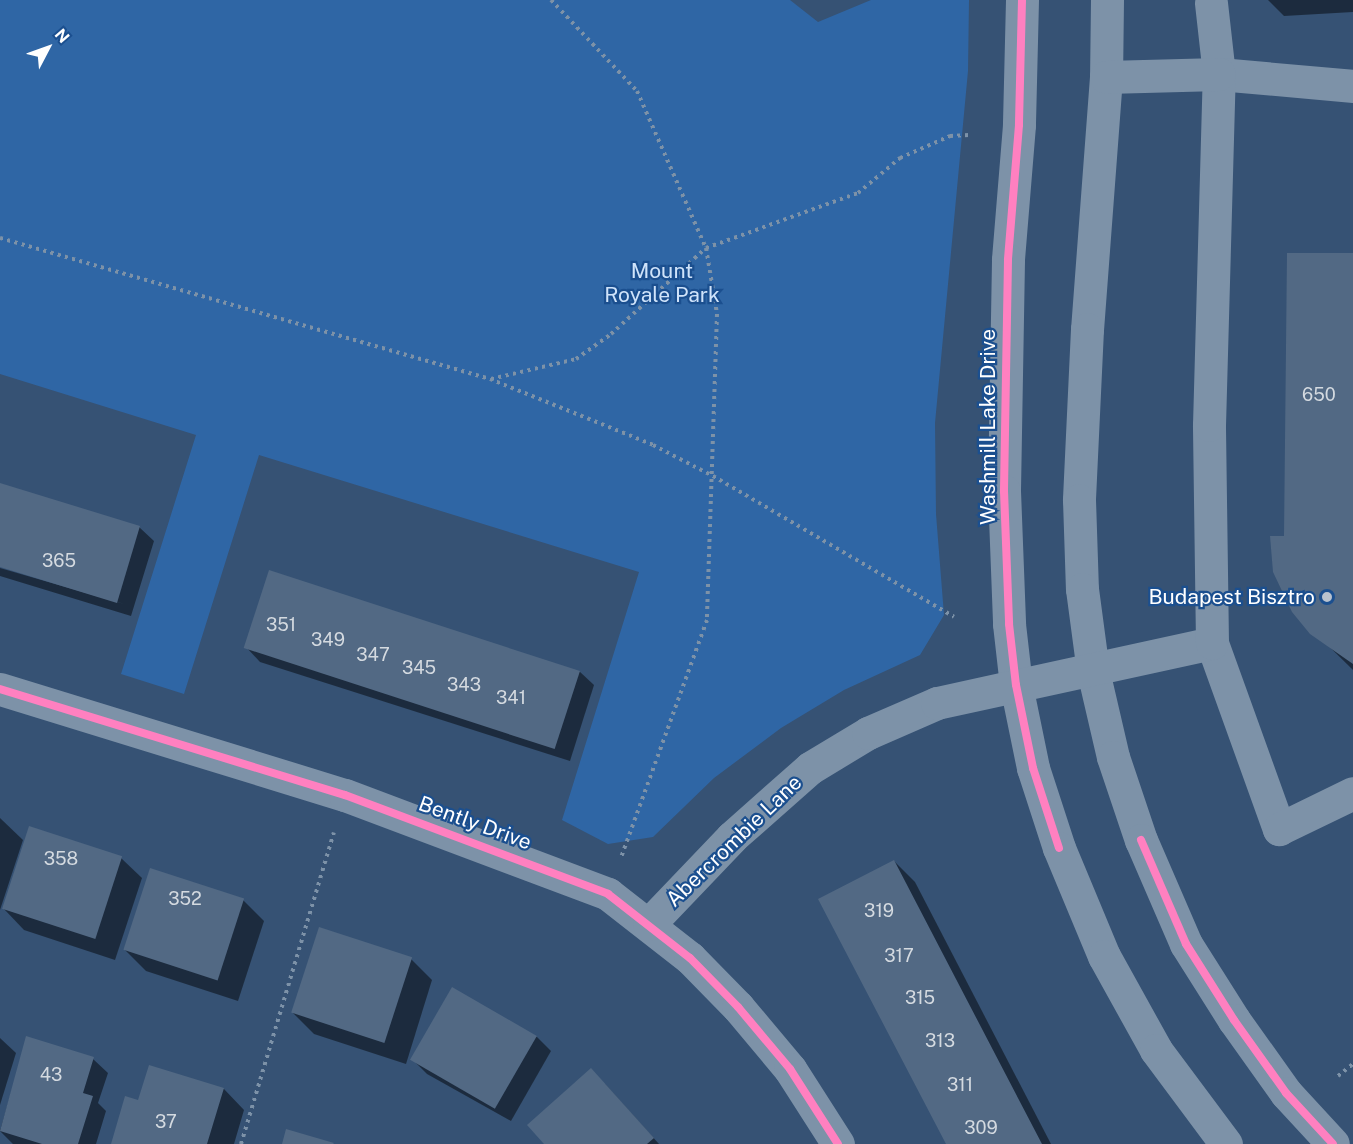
<!DOCTYPE html>
<style>
body{margin:0}
#map{position:relative;width:1353px;height:1144px;overflow:hidden;background:#365274;font-family:"Public Sans",sans-serif}
div>[style]{position:absolute}
[style*='--x']{left:calc(var(--x)*1px);top:calc(var(--y)*1px);width:calc(var(--w)*1px);rotate:calc(var(--a)*1deg)}
.green>*{inset:0;background:#2f66a5}
.shadow>*{inset:0;background:#0007}
.building>*{inset:0;background:#526984;transform-origin:0 0}
.path>*{height:4px;margin-top:-2px;transform-origin:0;background:repeating-linear-gradient(90deg,#7d92a8 0 3px,transparent 0 7.5px)}
.minor>*{height:33px;margin:-16.5px;padding:0 16.5px;transform-origin:16.5px;border-radius:16.5px;background:#7d92a8}
.cycleway>*{height:8px;margin:-4px;padding:0 4px;transform-origin:4px;border-radius:4px;background:#ff80c0}
.dots>*{width:16px;height:16px;translate:-50% -50%;box-sizing:border-box;border:3px solid #1b4f8f;border-radius:50%}
span{translate:-50% -50%;white-space:nowrap;text-align:center;line-height:1.15;-webkit-text-stroke:4.5px #1b4f8f;paint-order:stroke}
.number-label{font-size:18px;color:#d4dae0}
.number-label span{-webkit-text-stroke-width:0}
.park-label{font-size:21px;color:#cfe3fa}
.street-label{font-size:21px;color:#fff}
.poi-label{font-size:21px;color:#fff}
.right{translate:-100% -50%;text-align:right}
.north{position:absolute;left:18px;top:18px;width:60px;height:60px;-webkit-text-stroke:4px #1b4f8f;paint-order:stroke;rotate:49deg;font-size:16px;font-weight:700;line-height:24px;text-align:center;color:#fff}
.north::after{content:'';display:block;margin:auto;width:21px;height:27px;background:#fff;clip-path:polygon(50% 0,100% 100%,50% 72%,0 100%)}
</style>
<div id="map">
<div class="green">
<div style="clip-path:polygon(0 0,790px 0,818px 22px,871px 0,969px 0,968px 71px,935px 423px,936px 514px,944px 615px,920px 655px,844px 690px,781px 728px,714px 778px,653px 837px,608px 844px,562px 820px,639px 572px,259px 455px,184px 694px,121px 674px,196px 435px,0 374px)"></div>
</div>
<div class="shadow">
<div style="clip-path:polygon(1268px 0,1353px 0,1353px 12px,1284px 16px)"></div>
<div style="clip-path:polygon(1353px 255px,1353px 670px,1293px 611px,1286px 538px)"></div>
<div style="clip-path:polygon(0 484px,139px 527px,154px 541px,131px 616px,0 576px,0 568px,124px 604px,0 565px)"></div>
<div style="clip-path:polygon(246px 647px,579px 671px,594px 685px,570px 761px,260px 662px)"></div>
<div style="clip-path:polygon(0 818px,23px 840px,0 910px)"></div>
<div style="clip-path:polygon(121px 858px,142px 878px,115px 960px,24px 930px,4px 909px)"></div>
<div style="clip-path:polygon(894px 861px,915px 882px,1051px 1144px,948px 1144px)"></div>
<div style="clip-path:polygon(243px 900px,264px 921px,238px 1001px,146px 971px,125px 950px)"></div>
<div style="clip-path:polygon(411px 959px,432px 980px,406px 1064px,314px 1034px,293px 1013px)"></div>
<div style="clip-path:polygon(453px 990px,537px 1037px,551px 1051px,511px 1121px,427px 1074px,413px 1060px)"></div>
<div style="clip-path:polygon(0 1038px,16px 1053px,0 1105px)"></div>
<div style="clip-path:polygon(27px 1038px,93px 1059px,108px 1073px,98px 1103px,106px 1111px,96px 1144px,13px 1144px,0 1131px)"></div>
<div style="clip-path:polygon(150px 1067px,224px 1089px,244px 1110px,234px 1144px,112px 1144px,139px 1102px)"></div>
<div style="clip-path:polygon(605px 1084px,659px 1144px,547px 1144px)"></div>
</div>
<div class="building">
<div style="clip-path:polygon(1287px 253px,1353px 253px,1353px 664px,1310px 634px,1292px 612px,1273px 572px,1270px 536px,1284px 536px)"></div>
<div style="clip-path:polygon(0 483px,140px 526px,117px 603px,0 567px)"></div>
<div style="left:269px;top:570px;width:327px;height:82px;rotate:18deg"></div>
<div style="left:29px;top:826px;width:98px;height:87px;rotate:18deg"></div>
<div style="clip-path:polygon(894px 860px,981px 1027px,1042px 1144px,946px 1144px,818px 899px)"></div>
<div style="left:150px;top:868px;width:99px;height:86px;rotate:18deg"></div>
<div style="left:319px;top:927px;width:98px;height:90px;rotate:18deg"></div>
<div style="left:452px;top:987px;width:98px;height:84px;rotate:30deg"></div>
<div style="clip-path:polygon(26px 1036px,94px 1057px,83px 1093px,93px 1096px,78px 1144px,42px 1144px,0 1131px)"></div>
<div style="clip-path:polygon(149px 1065px,224px 1088px,207px 1144px,111px 1144px,125px 1096px,138px 1100px)"></div>
<div style="clip-path:polygon(591px 1068px,654px 1138px,647px 1144px,544px 1144px,527px 1125px)"></div>
<div style="clip-path:polygon(286px 1129px,334px 1143px,333px 1144px,282px 1144px)"></div>
</div>
<div class="path">
<div style="--x:551;--y:0;--w:125;--a:46.6"></div>
<div style="--x:637;--y:91;--w:171;--a:66.3"></div>
<div style="--x:706;--y:248;--w:67;--a:80.5"></div>
<div style="--x:717;--y:314;--w:306;--a:91.9"></div>
<div style="--x:707;--y:620;--w:253;--a:109.9"></div>
<div style="--x:0;--y:238;--w:510;--a:16.05"></div>
<div style="--x:490;--y:379;--w:176;--a:22"></div>
<div style="--x:653;--y:445;--w:68;--a:27.3"></div>
<div style="--x:713;--y:476;--w:279;--a:30.3"></div>
<div style="--x:491;--y:379;--w:87;--a:-13.2"></div>
<div style="--x:576;--y:359;--w:43;--a:-35.5"></div>
<div style="--x:611;--y:334;--w:128;--a:-42.2"></div>
<div style="--x:706;--y:248;--w:162;--a:-19.9"></div>
<div style="--x:858;--y:193;--w:55;--a:-39.8"></div>
<div style="--x:900;--y:158;--w:55;--a:-23.7"></div>
<div style="--x:950;--y:136;--w:19;--a:-3"></div>
<div style="--x:1338;--y:1076;--w:19;--a:-39"></div>
<div style="--x:241;--y:1144;--w:325;--a:-73.4"></div>
</div>
<div class="minor">
<div style="--x:1022;--y:0;--w:125;--a:91.4"></div>
<div style="--x:1019;--y:125;--w:135;--a:94.7"></div>
<div style="--x:1008;--y:260;--w:231;--a:91"></div>
<div style="--x:1004;--y:491;--w:133;--a:87.8"></div>
<div style="--x:1009;--y:624;--w:61;--a:83.5"></div>
<div style="--x:1016;--y:685;--w:85;--a:78.4"></div>
<div style="--x:1033;--y:768;--w:84;--a:72"></div>
<div style="--x:1059;--y:848;--w:117;--a:67.4"></div>
<div style="--x:1104;--y:956;--w:107;--a:61"></div>
<div style="--x:1156;--y:1050;--w:117;--a:53.3"></div>
<div style="--x:1107;--y:0;--w:77;--a:90.7"></div>
<div style="--x:1106;--y:77;--w:253;--a:94.3"></div>
<div style="--x:1087;--y:329;--w:171;--a:92.7"></div>
<div style="--x:1079;--y:500;--w:89;--a:88.1"></div>
<div style="--x:1082;--y:589;--w:83;--a:82.4"></div>
<div style="--x:1093;--y:671;--w:88;--a:76.9"></div>
<div style="--x:1113;--y:757;--w:88;--a:71.4"></div>
<div style="--x:1141;--y:840;--w:113;--a:66.6"></div>
<div style="--x:1186;--y:944;--w:90;--a:57.7"></div>
<div style="--x:1234;--y:1020;--w:90;--a:54.5"></div>
<div style="--x:1286;--y:1093;--w:69;--a:47.3"></div>
<div style="--x:1211;--y:3;--w:71;--a:83.6"></div>
<div style="--x:1219;--y:74;--w:135;--a:5.1"></div>
<div style="--x:1212;--y:643;--w:198;--a:70.2"></div>
<div style="--x:1279;--y:829;--w:82;--a:-25.9"></div>
<div style="--x:0;--y:689;--w:361;--a:17.1"></div>
<div style="--x:345;--y:795;--w:281;--a:20.6"></div>
<div style="--x:608;--y:894;--w:104;--a:38"></div>
<div style="--x:690;--y:958;--w:69;--a:45.6"></div>
<div style="--x:738;--y:1007;--w:81;--a:50"></div>
<div style="--x:790;--y:1069;--w:89;--a:57.4"></div>
<div style="--x:649;--y:924;--w:120;--a:-46.3"></div>
<div style="--x:732;--y:837;--w:104;--a:-41.5"></div>
<div style="--x:810;--y:768;--w:68;--a:-31.1"></div>
<div style="--x:868;--y:733;--w:75;--a:-23.5"></div>
<div style="--x:937;--y:703;--w:281;--a:-12.3"></div>
<div style="--x:1212;--y:643;--w:218;--a:-90.8"></div>
<div style="--x:1209;--y:425;--w:351;--a:-88.4"></div>
<div style="--x:1219;--y:74;--w:113;--a:178.5"></div>
</div>
<div class="cycleway">
<div style="--x:1022;--y:0;--w:125;--a:91.4"></div>
<div style="--x:1019;--y:125;--w:135;--a:94.7"></div>
<div style="--x:1008;--y:260;--w:231;--a:91"></div>
<div style="--x:1004;--y:491;--w:133;--a:87.8"></div>
<div style="--x:1009;--y:624;--w:61;--a:83.5"></div>
<div style="--x:1016;--y:685;--w:85;--a:78.4"></div>
<div style="--x:1033;--y:768;--w:84;--a:72"></div>
<div style="--x:0;--y:689;--w:361;--a:17.1"></div>
<div style="--x:345;--y:795;--w:281;--a:20.6"></div>
<div style="--x:608;--y:894;--w:104;--a:38"></div>
<div style="--x:690;--y:958;--w:69;--a:45.6"></div>
<div style="--x:738;--y:1007;--w:81;--a:50"></div>
<div style="--x:790;--y:1069;--w:89;--a:57.4"></div>
<div style="--x:1141;--y:840;--w:113;--a:66.6"></div>
<div style="--x:1186;--y:944;--w:90;--a:57.7"></div>
<div style="--x:1234;--y:1020;--w:90;--a:54.5"></div>
<div style="--x:1286;--y:1093;--w:69;--a:47.3"></div>
</div>
<div class="dots">
<div style="left:1327px;top:597px;background:#b9c2ce"></div>
</div>
<div class="number-label">
<span style="left:1319px;top:395px">650</span>
<span style="left:59px;top:561px">365</span>
<span style="left:281px;top:625px">351</span>
<span style="left:328px;top:640px">349</span>
<span style="left:373px;top:655px">347</span>
<span style="left:419px;top:668px">345</span>
<span style="left:464px;top:685px">343</span>
<span style="left:511px;top:698px">341</span>
<span style="left:61px;top:859px">358</span>
<span style="left:185px;top:899px">352</span>
<span style="left:879px;top:911px">319</span>
<span style="left:899px;top:956px">317</span>
<span style="left:920px;top:998px">315</span>
<span style="left:940px;top:1041px">313</span>
<span style="left:51px;top:1075px">43</span>
<span style="left:960px;top:1085px">311</span>
<span style="left:166px;top:1122px">37</span>
<span style="left:981px;top:1128px">309</span>
</div>
<div class="park-label">
<span style="left:662px;top:283px">Mount<br>Royale Park</span>
</div>
<div class="street-label">
<span style="left:988px;top:427px;rotate:-90deg">Washmill Lake Drive</span>
<span style="left:475px;top:823px;rotate:20deg">Bently Drive</span>
<span style="left:734px;top:841px;rotate:-44deg">Abercrombie Lane</span>
</div>
<div class="poi-label">
<span class="right" style="left:1315px;top:597px">Budapest Bisztro</span>
</div>
<div class="north">N</div>
</div>
